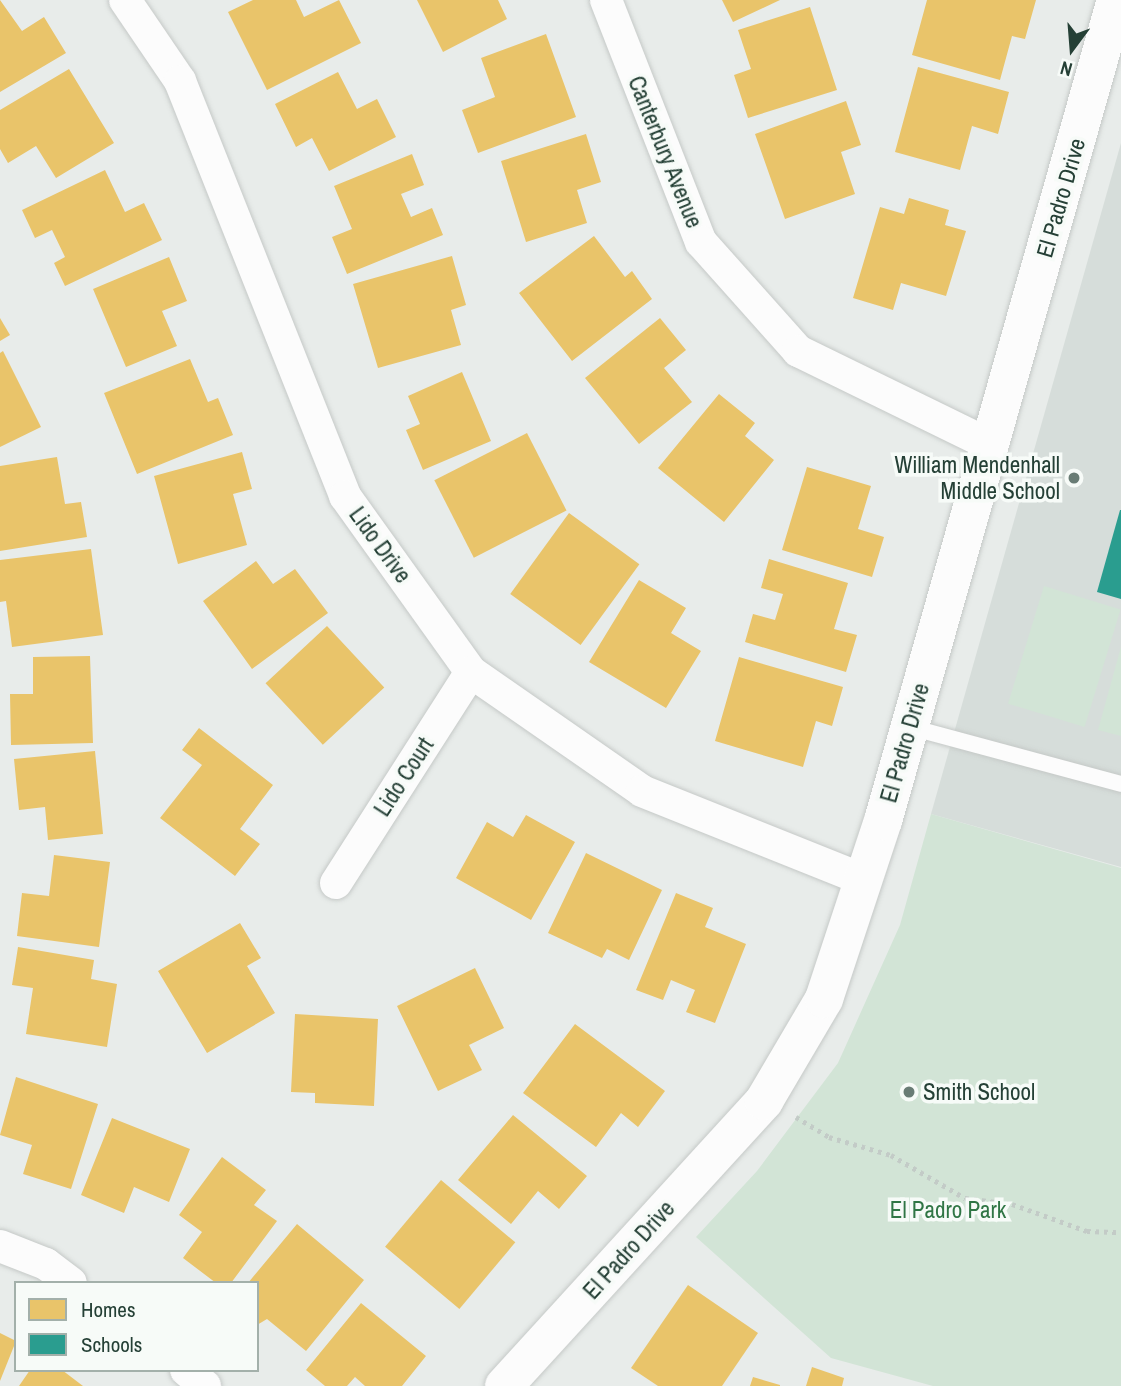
<!DOCTYPE html>
<style>
body{margin:0}
#map{position:relative;width:1121px;height:1386px;overflow:hidden;background:#e8ecea;font-family:"Archivo Narrow",sans-serif}
div>[style]{position:absolute}
[style*='--x']{left:calc(var(--x)*1px);top:calc(var(--y)*1px);width:calc(var(--w)*1px);rotate:calc(var(--a)*1deg)}
.built>*{inset:0;background:#d6ddda}
.green>*{inset:0;background:#d2e4d6;transform-origin:0 0}
.homes>*{inset:0;background:#e9c46a;transform-origin:0 0}
.schools>*{inset:0;background:#2a9d8f}
.path>*{height:4.5px;margin-top:-2.25px;transform-origin:0;background:repeating-linear-gradient(90deg,#c3cbc7 0 3.5px,transparent 0 8.5px)}
.roads{filter:drop-shadow(0 0 2px #c5c9c7) drop-shadow(0 0 2px #c5c9c7)}
.service>*{height:16px;margin:-8px;padding:0 8px;transform-origin:8px;border-radius:8px;background:#fcfcfc}
.minor>*{height:32px;margin:-16px;padding:0 16px;transform-origin:16px;border-radius:16px;background:#fcfcfc}
.tertiary>*{height:38px;margin:-19px;padding:0 19px;transform-origin:19px;border-radius:19px;background:#fcfcfc}
.dots>*{width:19px;height:19px;translate:-50% -50%;box-sizing:border-box;border:4px solid #f7fbf8;border-radius:50%}
span{translate:-50% -50%;white-space:nowrap;text-align:center;line-height:1.15;-webkit-text-stroke:7px #f7fbf8;paint-order:stroke}
.street-label{font-size:23px;color:#254036}
.poi-label{font-size:23px;color:#254036}
.right{translate:-100% -50%;text-align:right}
.left{translate:0 -50%;text-align:left}
.park-label{font-size:23px;color:#307645}
.legend{position:absolute;left:14px;top:1281px;width:245px;height:91px;box-sizing:border-box;background:#f7fbf8;border:2px solid #a3b0aa;margin:0;padding:9px 12px;list-style:none;font-size:21px;color:#254036}
.legend li{display:flex;align-items:center;gap:14px;height:35px}
.legend b{width:35px;border:2px solid #a3b0aa}
.north{position:absolute;left:1037px;top:14px;width:70px;height:70px;-webkit-text-stroke:5px #f7fbf8;paint-order:stroke;rotate:196deg;font-size:19px;font-weight:700;line-height:28px;text-align:center;color:#254036}
.north::after{content:'';display:block;margin:auto;width:24px;height:32px;background:#254036;clip-path:polygon(50% 0,100% 100%,50% 72%,0 100%)}
</style>
<div id="map">
<div class="built">
<div style="clip-path:polygon(1121px 143px,1121px 867px,931px 814px)"></div>
</div>
<div class="green">
<div style="left:1044px;top:586px;width:80px;height:123px;rotate:17deg"></div>
<div style="clip-path:polygon(1121px 647px,1121px 736px,1098px 730px)"></div>
<div style="clip-path:polygon(931px 814px,1121px 868px,1121px 1386px,933px 1386px,831px 1358px,696px 1237px,757px 1171px,838px 1063px,900px 925px)"></div>
</div>
<div class="homes">
<div style="clip-path:polygon(0 0,22px 31px,44px 17px,66px 53px,0 92px)"></div>
<div style="clip-path:polygon(253px 0,296px 0,304px 17px,339px 0,361px 43px,267px 90px,228px 12px)"></div>
<div style="clip-path:polygon(417px 0,498px 0,507px 19px,443px 52px)"></div>
<div style="clip-path:polygon(722px 0,780px 0,733px 22px)"></div>
<div style="clip-path:polygon(927px 0,1036px 0,1025px 39px,1012px 36px,1000px 80px,912px 55px)"></div>
<div style="clip-path:polygon(810px 7px,837px 90px,748px 118px,734px 75px,751px 69px,738px 30px)"></div>
<div style="clip-path:polygon(546px 34px,576px 117px,478px 153px,462px 110px,495px 97px,481px 58px)"></div>
<div style="clip-path:polygon(918px 67px,1009px 92px,998px 134px,972px 126px,960px 170px,895px 152px)"></div>
<div style="clip-path:polygon(69px 69px,114px 143px,56px 178px,36px 146px,8px 163px,0 149px,0 110px)"></div>
<div style="clip-path:polygon(338px 72px,357px 109px,377px 99px,396px 137px,329px 171px,312px 138px,296px 147px,275px 104px)"></div>
<div style="clip-path:polygon(846px 101px,861px 145px,841px 152px,855px 194px,785px 219px,755px 134px)"></div>
<div style="clip-path:polygon(586px 134px,601px 182px,577px 190px,587px 223px,526px 242px,501px 161px)"></div>
<div style="clip-path:polygon(412px 154px,424px 185px,401px 194px,411px 217px,432px 208px,443px 235px,347px 274px,332px 237px,352px 229px,334px 186px)"></div>
<div style="clip-path:polygon(105px 170px,125px 212px,144px 203px,162px 240px,65px 286px,54px 263px,65px 257px,52px 230px,35px 238px,22px 210px)"></div>
<div style="clip-path:polygon(909px 198px,949px 210px,945px 225px,966px 231px,946px 296px,901px 283px,893px 310px,853px 298px,880px 207px,904px 214px)"></div>
<div style="clip-path:polygon(594px 236px,625px 277px,632px 271px,652px 299px,572px 361px,519px 293px)"></div>
<div style="clip-path:polygon(452px 256px,466px 305px,451px 310px,461px 345px,378px 368px,353px 284px)"></div>
<div style="clip-path:polygon(169px 257px,187px 301px,162px 311px,177px 346px,126px 367px,93px 289px)"></div>
<div style="clip-path:polygon(0 318px,10px 335px,0 341px)"></div>
<div style="clip-path:polygon(660px 318px,686px 350px,664px 368px,692px 402px,639px 444px,585px 378px)"></div>
<div style="clip-path:polygon(3px 351px,41px 427px,0 447px,0 353px)"></div>
<div style="clip-path:polygon(190px 359px,208px 402px,218px 398px,233px 435px,137px 474px,104px 393px)"></div>
<div style="clip-path:polygon(462px 372px,491px 441px,423px 470px,406px 430px,420px 424px,408px 396px)"></div>
<div style="clip-path:polygon(719px 394px,755px 423px,745px 436px,774px 460px,724px 522px,658px 468px)"></div>
<div style="left:527px;top:433px;width:87px;height:104px;rotate:63deg"></div>
<div style="clip-path:polygon(242px 452px,252px 489px,233px 494px,247px 545px,178px 564px,154px 476px)"></div>
<div style="clip-path:polygon(57px 457px,65px 504px,81px 502px,87px 537px,0 551px,0 466px)"></div>
<div style="clip-path:polygon(807px 467px,871px 486px,858px 529px,884px 537px,872px 577px,782px 550px)"></div>
<div style="left:569px;top:513px;width:87px;height:100px;rotate:36deg"></div>
<div style="clip-path:polygon(91px 549px,103px 635px,12px 647px,6px 601px,0 602px,0 560px)"></div>
<div style="clip-path:polygon(769px 559px,848px 583px,834px 629px,857px 635px,846px 672px,745px 642px,753px 614px,775px 620px,783px 594px,761px 588px)"></div>
<div style="clip-path:polygon(256px 561px,273px 584px,295px 569px,328px 613px,252px 669px,203px 601px)"></div>
<div style="clip-path:polygon(639px 580px,686px 608px,671px 633px,701px 651px,666px 708px,589px 662px)"></div>
<div style="left:327px;top:626px;width:84px;height:84px;rotate:47deg"></div>
<div style="clip-path:polygon(90px 656px,93px 743px,11px 745px,10px 694px,33px 694px,33px 657px)"></div>
<div style="clip-path:polygon(739px 657px,843px 687px,832px 726px,816px 721px,803px 767px,715px 741px)"></div>
<div style="clip-path:polygon(199px 728px,273px 785px,240px 829px,260px 844px,235px 876px,160px 818px,202px 765px,182px 750px)"></div>
<div style="clip-path:polygon(95px 751px,103px 834px,48px 840px,45px 807px,19px 810px,14px 759px)"></div>
<div style="clip-path:polygon(526px 815px,575px 842px,531px 920px,456px 878px,487px 822px,513px 837px)"></div>
<div style="clip-path:polygon(586px 853px,662px 890px,629px 960px,607px 949px,602px 958px,548px 933px)"></div>
<div style="clip-path:polygon(54px 855px,110px 862px,99px 947px,17px 936px,22px 893px,49px 896px)"></div>
<div style="clip-path:polygon(676px 893px,713px 908px,705px 927px,746px 944px,715px 1023px,686px 1012px,695px 990px,671px 980px,663px 1000px,636px 990px)"></div>
<div style="clip-path:polygon(240px 923px,261px 958px,247px 966px,275px 1013px,207px 1053px,158px 971px)"></div>
<div style="clip-path:polygon(18px 947px,94px 960px,91px 979px,117px 984px,107px 1047px,26px 1034px,33px 988px,12px 985px)"></div>
<div style="clip-path:polygon(475px 968px,504px 1028px,469px 1045px,482px 1070px,438px 1091px,397px 1006px)"></div>
<div style="clip-path:polygon(295px 1014px,378px 1019px,374px 1106px,315px 1103px,315px 1093px,291px 1092px)"></div>
<div style="clip-path:polygon(575px 1024px,665px 1091px,638px 1127px,621px 1113px,596px 1147px,523px 1093px)"></div>
<div style="clip-path:polygon(16px 1077px,98px 1104px,71px 1189px,23px 1174px,32px 1145px,0 1135px)"></div>
<div style="clip-path:polygon(513px 1115px,587px 1176px,559px 1209px,538px 1191px,511px 1224px,458px 1180px)"></div>
<div style="clip-path:polygon(112px 1118px,190px 1149px,169px 1202px,134px 1187px,124px 1213px,81px 1195px)"></div>
<div style="clip-path:polygon(222px 1157px,266px 1190px,254px 1205px,277px 1221px,231px 1283px,216px 1283px,183px 1258px,202px 1232px,179px 1215px)"></div>
<div style="left:441px;top:1180px;width:97px;height:87px;rotate:40deg"></div>
<div style="clip-path:polygon(297px 1224px,364px 1280px,306px 1351px,267px 1319px,257px 1325px,257px 1283px,248px 1283px)"></div>
<div style="clip-path:polygon(688px 1285px,758px 1333px,722px 1386px,658px 1386px,631px 1368px)"></div>
<div style="clip-path:polygon(361px 1303px,426px 1356px,402px 1386px,365px 1386px,355px 1377px,347px 1386px,325px 1386px,306px 1370px)"></div>
<div style="clip-path:polygon(0 1333px,16px 1341px,0 1381px)"></div>
<div style="clip-path:polygon(812px 1367px,844px 1378px,842px 1386px,806px 1386px)"></div>
<div style="clip-path:polygon(30px 1370px,62px 1370px,83px 1386px,19px 1386px)"></div>
<div style="clip-path:polygon(753px 1377px,780px 1385px,780px 1386px,750px 1386px)"></div>
</div>
<div class="schools">
<div style="clip-path:polygon(1120px 510px,1121px 510px,1121px 599px,1097px 592px)"></div>
</div>
<div class="path">
<div style="--x:796;--y:1117;--w:39;--a:31"></div>
<div style="--x:829;--y:1137;--w:65;--a:16.2"></div>
<div style="--x:891;--y:1155;--w:86;--a:30.2"></div>
<div style="--x:965;--y:1198;--w:47;--a:7.3"></div>
<div style="--x:1012;--y:1204;--w:80;--a:19.8"></div>
<div style="--x:1087;--y:1231;--w:34;--a:2"></div>
</div>
<div class="roads">
<div class="service">
<div style="--x:910;--y:727;--w:219;--a:15.1"></div>
</div>
<div class="minor">
<div style="--x:125;--y:0;--w:98;--a:55.8"></div>
<div style="--x:180;--y:81;--w:447;--a:68.3"></div>
<div style="--x:345;--y:496;--w:216;--a:54.4"></div>
<div style="--x:471;--y:672;--w:208;--a:34.8"></div>
<div style="--x:642;--y:791;--w:240;--a:21.8"></div>
<div style="--x:606;--y:0;--w:260;--a:68.6"></div>
<div style="--x:701;--y:242;--w:146;--a:48.3"></div>
<div style="--x:798;--y:351;--w:215;--a:26"></div>
<div style="--x:336;--y:883;--w:250;--a:-57.4"></div>
<div style="--x:0;--y:1246;--w:49;--a:21.4"></div>
<div style="--x:46;--y:1264;--w:31;--a:37"></div>
<div style="--x:186;--y:1370;--w:25;--a:40"></div>
</div>
<div class="tertiary">
<div style="--x:504;--y:1386;--w:386;--a:-47.6"></div>
<div style="--x:764;--y:1101;--w:118;--a:-59.5"></div>
<div style="--x:824;--y:999;--w:188;--a:-71.7"></div>
<div style="--x:883;--y:821;--w:853;--a:-74.16"></div>
</div>
</div>
<div class="dots">
<div style="left:1074px;top:478px;background:#697c75"></div>
<div style="left:909px;top:1092px;background:#697c75"></div>
</div>
<div class="street-label">
<span style="left:665px;top:152px;rotate:68deg">Canterbury Avenue</span>
<span style="left:1061px;top:198px;rotate:-74deg">El Padro Drive</span>
<span style="left:380px;top:545px;rotate:54deg">Lido Drive</span>
<span style="left:905px;top:743px;rotate:-74deg">El Padro Drive</span>
<span style="left:404px;top:777px;rotate:-57deg">Lido Court</span>
<span style="left:629px;top:1250px;rotate:-48deg">El Padro Drive</span>
</div>
<div class="poi-label">
<span class="right" style="left:1060px;top:478px">William Mendenhall<br>Middle School</span>
<span class="left" style="left:923px;top:1092px">Smith School</span>
</div>
<div class="park-label">
<span style="left:948px;top:1210px">El Padro Park</span>
</div>
<ul class="legend">
<li><b style="height:19px;background:#e9c46a"></b>Homes</li>
<li><b style="height:19px;background:#2a9d8f"></b>Schools</li>
</ul>
<div class="north">N</div>
</div>
